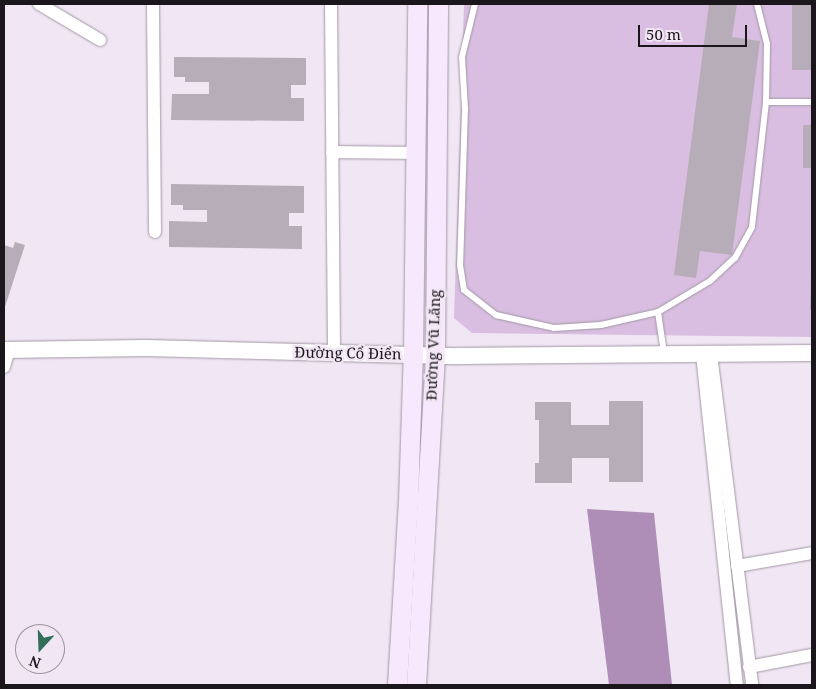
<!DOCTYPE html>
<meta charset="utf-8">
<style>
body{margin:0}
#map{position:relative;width:816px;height:689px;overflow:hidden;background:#f1e7f4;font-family:"Noto Serif",serif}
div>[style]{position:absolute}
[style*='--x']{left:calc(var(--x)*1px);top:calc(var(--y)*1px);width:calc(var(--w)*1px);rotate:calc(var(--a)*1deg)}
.green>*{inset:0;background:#d9bee1}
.water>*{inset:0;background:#ae8eb7}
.building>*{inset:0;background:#b7adb9;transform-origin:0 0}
.roads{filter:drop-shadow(0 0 1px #a298a4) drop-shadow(0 0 1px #a298a4)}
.service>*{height:6px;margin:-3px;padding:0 3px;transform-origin:3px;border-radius:3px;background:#fff}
.minor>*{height:12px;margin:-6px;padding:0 6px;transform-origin:6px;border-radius:6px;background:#fff}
.tertiary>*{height:16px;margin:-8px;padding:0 8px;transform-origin:8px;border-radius:8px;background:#fff}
.secondary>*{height:19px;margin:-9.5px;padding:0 9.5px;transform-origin:9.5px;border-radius:9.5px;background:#f8e8fd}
span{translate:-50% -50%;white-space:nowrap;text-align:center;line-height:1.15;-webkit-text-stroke:5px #f1e7f4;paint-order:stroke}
.street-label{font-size:15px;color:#1a161b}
.frame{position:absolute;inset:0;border:5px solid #1a161b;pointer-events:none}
.north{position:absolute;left:15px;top:624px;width:50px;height:50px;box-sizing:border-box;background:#f1e7f4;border:1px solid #9b939d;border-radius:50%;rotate:200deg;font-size:14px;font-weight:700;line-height:20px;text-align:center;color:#1a161b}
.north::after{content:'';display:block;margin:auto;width:18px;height:22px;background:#316d58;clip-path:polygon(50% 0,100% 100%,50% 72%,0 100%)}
.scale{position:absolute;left:638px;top:25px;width:109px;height:22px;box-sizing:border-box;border:2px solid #1a161b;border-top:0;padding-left:6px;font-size:15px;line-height:18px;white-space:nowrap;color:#1a161b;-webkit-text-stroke:4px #f1e7f4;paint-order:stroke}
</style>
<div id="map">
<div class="green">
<div style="clip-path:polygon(464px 4px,812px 4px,812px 337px,472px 333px,454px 318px)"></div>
</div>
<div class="water">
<div style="clip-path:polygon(587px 509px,654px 513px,672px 685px,609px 685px)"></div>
</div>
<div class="building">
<div style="clip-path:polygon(709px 4px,737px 4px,732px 37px,760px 41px,732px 255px,700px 251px,696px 278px,674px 275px)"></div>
<div style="left:792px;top:4px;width:20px;height:66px"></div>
<div style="clip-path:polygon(174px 57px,306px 58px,306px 85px,291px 85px,291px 98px,304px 98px,304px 121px,171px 120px,172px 94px,209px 94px,209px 82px,185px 82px,185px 77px,174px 77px)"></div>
<div style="left:803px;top:125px;width:9px;height:43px"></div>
<div style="clip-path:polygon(171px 184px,304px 186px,304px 213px,289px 213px,289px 226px,302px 226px,302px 249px,169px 247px,169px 221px,207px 222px,207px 210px,183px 210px,183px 205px,171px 205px)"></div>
<div style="clip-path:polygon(15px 242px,25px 245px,4px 310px,4px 245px,13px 248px)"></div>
<div style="clip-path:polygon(811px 273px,812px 273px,812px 309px,810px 309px)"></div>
<div style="clip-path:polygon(609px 401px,643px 401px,643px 482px,609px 482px,609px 458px,572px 458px,572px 483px,535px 483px,535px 463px,539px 463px,539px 420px,535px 420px,535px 402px,571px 402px,571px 425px,609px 425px)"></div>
</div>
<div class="roads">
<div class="service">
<div style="--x:475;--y:4;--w:55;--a:103.8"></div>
<div style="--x:462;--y:57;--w:52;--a:86.7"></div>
<div style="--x:465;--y:109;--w:156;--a:91.8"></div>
<div style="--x:460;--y:265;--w:25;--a:81"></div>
<div style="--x:464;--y:290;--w:41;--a:38"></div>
<div style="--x:496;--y:315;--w:59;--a:12.6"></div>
<div style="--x:554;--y:328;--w:47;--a:-3.7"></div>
<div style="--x:601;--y:325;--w:58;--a:-12.8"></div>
<div style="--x:658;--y:312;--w:61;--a:-30.8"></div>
<div style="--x:710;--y:281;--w:34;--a:-43"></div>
<div style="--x:735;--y:258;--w:35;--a:-61"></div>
<div style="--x:752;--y:227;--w:126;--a:-83.6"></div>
<div style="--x:766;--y:102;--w:58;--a:-89"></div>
<div style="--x:767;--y:44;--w:41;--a:-104"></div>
<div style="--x:766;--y:102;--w:46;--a:0"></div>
<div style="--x:658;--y:312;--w:41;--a:81.7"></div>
</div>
<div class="minor">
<div style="--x:39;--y:4;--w:71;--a:30.5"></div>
<div style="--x:153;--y:4;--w:228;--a:89.5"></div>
<div style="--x:331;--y:4;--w:348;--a:89.5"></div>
<div style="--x:332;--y:152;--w:84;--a:0.7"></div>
<div style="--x:702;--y:354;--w:333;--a:84"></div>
<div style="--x:711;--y:354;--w:334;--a:82.9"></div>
<div style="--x:4;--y:367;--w:18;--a:-74"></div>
<div style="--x:737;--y:566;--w:76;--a:-9.8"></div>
<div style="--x:749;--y:667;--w:64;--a:-10.8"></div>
</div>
<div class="tertiary">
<div style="--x:4;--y:350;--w:143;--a:-0.8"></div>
<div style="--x:147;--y:348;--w:312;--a:1.5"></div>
<div style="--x:459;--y:356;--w:353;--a:-0.5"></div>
</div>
<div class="secondary">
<div style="--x:397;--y:685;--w:184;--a:-86.6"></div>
<div style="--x:408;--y:501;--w:147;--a:-88.1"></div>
<div style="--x:413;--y:354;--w:350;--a:-89.3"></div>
<div style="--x:416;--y:685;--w:332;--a:-86.7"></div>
<div style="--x:435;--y:354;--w:350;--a:-89.5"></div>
</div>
</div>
<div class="street-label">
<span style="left:433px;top:345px;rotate:-88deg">Đường Vũ Lăng</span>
<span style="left:348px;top:353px;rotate:1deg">Đường Cổ Điển</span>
</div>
<div class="frame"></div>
<div class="north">N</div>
<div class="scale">50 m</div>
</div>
